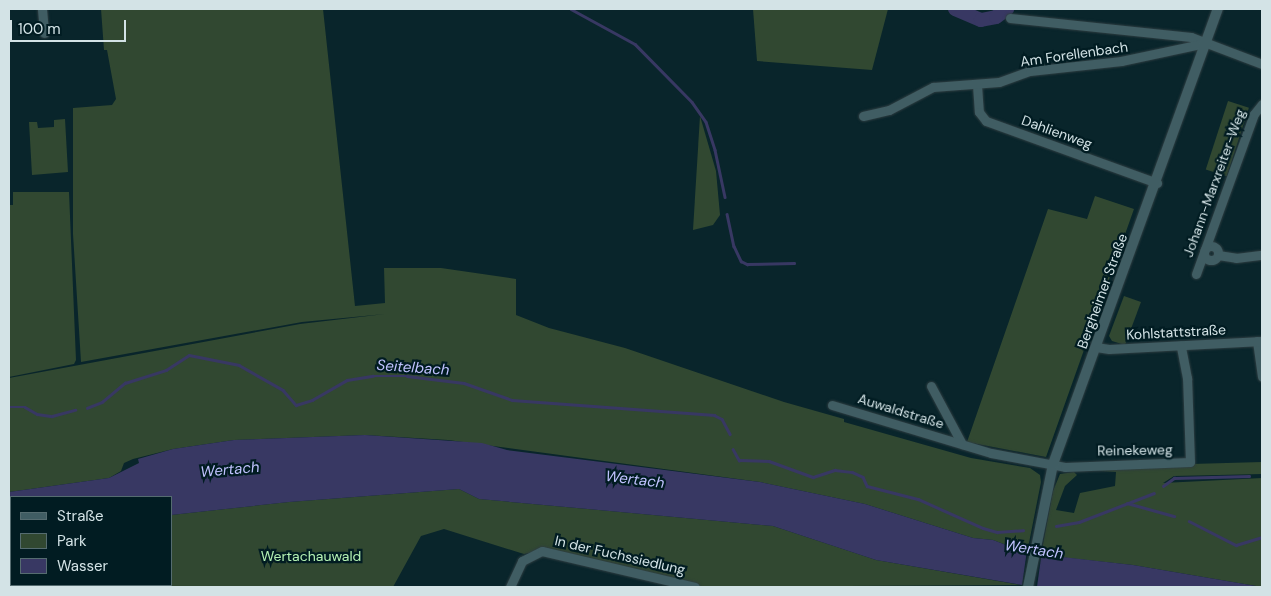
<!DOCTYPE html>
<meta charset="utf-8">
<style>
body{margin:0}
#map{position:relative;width:1271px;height:596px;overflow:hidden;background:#09252b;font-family:"DM Sans",sans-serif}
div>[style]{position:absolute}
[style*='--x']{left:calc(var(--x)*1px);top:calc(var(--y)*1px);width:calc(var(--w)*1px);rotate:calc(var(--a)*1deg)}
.green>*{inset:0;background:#314831;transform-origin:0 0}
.water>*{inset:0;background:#383863}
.pier>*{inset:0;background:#09252b;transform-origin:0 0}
.stream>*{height:2.5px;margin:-1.25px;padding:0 1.25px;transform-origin:1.25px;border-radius:1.25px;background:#383863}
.river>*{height:14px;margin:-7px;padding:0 7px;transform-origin:7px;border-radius:7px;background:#383863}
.roads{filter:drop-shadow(0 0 1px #2e3d41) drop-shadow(0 0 1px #2e3d41)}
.minor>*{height:9px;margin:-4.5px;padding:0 4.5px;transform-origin:4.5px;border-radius:4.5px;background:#405d63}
.minor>.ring{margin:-4.5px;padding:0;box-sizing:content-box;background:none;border:9px solid #405d63;border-radius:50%}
.tertiary>*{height:10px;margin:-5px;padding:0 5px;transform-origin:5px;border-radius:5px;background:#405d63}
span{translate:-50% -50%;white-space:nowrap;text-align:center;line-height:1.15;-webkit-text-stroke:4.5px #011c22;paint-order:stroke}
.street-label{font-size:14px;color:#d3e3e6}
.park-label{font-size:14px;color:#b4f1b3}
.water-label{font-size:15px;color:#c0c2fe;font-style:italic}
.frame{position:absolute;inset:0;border:10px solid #d3e3e6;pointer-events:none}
.legend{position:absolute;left:10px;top:496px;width:162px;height:90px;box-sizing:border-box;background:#011c22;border:1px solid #556c70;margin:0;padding:6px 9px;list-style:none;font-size:15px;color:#d3e3e6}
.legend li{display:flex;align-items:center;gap:10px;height:25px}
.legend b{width:25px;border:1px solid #556c70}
.scale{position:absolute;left:10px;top:20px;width:116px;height:22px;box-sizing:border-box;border:2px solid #d3e3e6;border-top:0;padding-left:6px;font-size:15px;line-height:18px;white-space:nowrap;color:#d3e3e6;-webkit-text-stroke:4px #011c22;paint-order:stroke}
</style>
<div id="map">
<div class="green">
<div style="clip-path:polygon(101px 9px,323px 9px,355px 306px,385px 303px,384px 268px,441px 268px,516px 279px,516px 315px,549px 328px,625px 348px,784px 402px,844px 419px,844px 422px,971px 458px,1030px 468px,1040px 475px,1041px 482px,1027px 553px,993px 540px,973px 538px,865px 504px,760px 482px,448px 440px,365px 435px,234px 440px,173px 449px,133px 459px,124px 463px,121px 471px,109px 478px,9px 492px,9px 378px,300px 324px,385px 314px,302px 322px,81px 362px,73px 234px,73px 108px,112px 105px,116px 99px,107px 50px,104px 50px)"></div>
<div style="clip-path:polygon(753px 9px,888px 9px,872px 70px,757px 61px)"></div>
<div style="left:1228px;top:101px;width:22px;height:72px;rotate:18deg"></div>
<div style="clip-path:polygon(700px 116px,716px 171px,720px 215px,713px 225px,693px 230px)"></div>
<div style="clip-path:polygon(65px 119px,68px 172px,32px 175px,29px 122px,37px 122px,38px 128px,54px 127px,54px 120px)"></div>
<div style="clip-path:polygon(13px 192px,69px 192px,76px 360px,74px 364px,9px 377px,9px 205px,13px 205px)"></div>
<div style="clip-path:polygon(1095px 196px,1134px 209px,1046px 457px,967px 442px,1048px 209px,1087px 219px)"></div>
<div style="clip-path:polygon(1124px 296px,1141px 302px,1125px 345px,1112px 341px,1109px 336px)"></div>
<div style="clip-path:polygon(1262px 462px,1262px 474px,1174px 476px,1163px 483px,1262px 478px,1262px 587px,1133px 565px,1041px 555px,1053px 491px,1060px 474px,1074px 472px,1077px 475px,1065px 486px,1056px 510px,1074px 513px,1080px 493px,1115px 486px,1116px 472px,1086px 470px,1085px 467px)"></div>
<div style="clip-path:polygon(459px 489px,479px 499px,773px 526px,876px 560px,1021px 585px,698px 587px,533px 552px,524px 554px,444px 529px,421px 536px,393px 587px,9px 587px,9px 537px,11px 585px,171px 585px,171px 515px,289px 502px)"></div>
</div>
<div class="water">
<div style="clip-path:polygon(365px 435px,482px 443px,507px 450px,760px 482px,865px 504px,973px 538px,993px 540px,1027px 553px,1133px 565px,1262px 587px,1034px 587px,876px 560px,773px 526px,479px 499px,459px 489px,289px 502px,171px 515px,171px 497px,11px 497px,11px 537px,9px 537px,9px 492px,109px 478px,139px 463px,138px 459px,173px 449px,234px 440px)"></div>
</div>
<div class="pier">
<div style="left:1027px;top:550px;width:15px;height:38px;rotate:8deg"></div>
</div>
<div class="stream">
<div style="--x:571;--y:9;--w:73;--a:28.7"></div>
<div style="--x:635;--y:44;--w:81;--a:45.5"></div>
<div style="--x:692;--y:102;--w:24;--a:55"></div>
<div style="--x:706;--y:122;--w:29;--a:72"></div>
<div style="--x:715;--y:150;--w:48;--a:78"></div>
<div style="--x:727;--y:214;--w:33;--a:78"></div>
<div style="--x:734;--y:246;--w:17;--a:65"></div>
<div style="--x:741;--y:261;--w:7;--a:27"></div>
<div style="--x:747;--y:264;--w:47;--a:-1.2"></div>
<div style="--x:9;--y:407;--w:16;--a:0"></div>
<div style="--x:25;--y:407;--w:14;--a:30"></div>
<div style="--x:37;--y:414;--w:15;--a:8"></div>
<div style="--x:52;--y:416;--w:24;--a:-15"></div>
<div style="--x:87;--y:408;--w:16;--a:-22"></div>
<div style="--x:102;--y:402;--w:30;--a:-40"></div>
<div style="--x:125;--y:383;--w:43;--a:-17.6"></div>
<div style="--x:166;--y:370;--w:27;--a:-33"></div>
<div style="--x:189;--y:355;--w:51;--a:11.3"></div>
<div style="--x:239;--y:365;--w:51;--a:29.6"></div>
<div style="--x:283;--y:390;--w:20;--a:49"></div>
<div style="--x:296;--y:405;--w:17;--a:-17"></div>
<div style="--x:312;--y:400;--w:40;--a:-29.7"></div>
<div style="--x:347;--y:380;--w:26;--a:-9"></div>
<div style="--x:373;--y:376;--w:34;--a:0"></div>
<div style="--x:407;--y:376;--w:57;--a:7"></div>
<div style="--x:464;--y:383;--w:51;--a:19.5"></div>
<div style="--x:512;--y:400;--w:203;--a:4.2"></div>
<div style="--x:714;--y:415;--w:9;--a:27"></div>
<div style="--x:722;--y:419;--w:17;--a:62"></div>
<div style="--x:733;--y:449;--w:13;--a:61"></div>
<div style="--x:739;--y:460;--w:30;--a:2"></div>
<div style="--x:769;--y:461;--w:47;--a:20"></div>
<div style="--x:813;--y:477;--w:23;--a:-18"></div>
<div style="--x:835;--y:470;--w:17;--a:7"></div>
<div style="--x:852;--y:472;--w:12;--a:24"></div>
<div style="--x:863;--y:477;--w:10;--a:66"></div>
<div style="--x:867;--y:486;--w:53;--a:14.3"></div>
<div style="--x:918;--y:499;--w:71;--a:24"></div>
<div style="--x:983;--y:528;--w:15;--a:16"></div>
<div style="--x:997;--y:532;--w:26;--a:-4"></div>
<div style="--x:1163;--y:486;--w:14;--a:-36"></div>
<div style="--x:1174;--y:478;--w:75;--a:-1.5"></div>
<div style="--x:1127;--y:503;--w:49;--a:15.5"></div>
<div style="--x:1189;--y:521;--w:53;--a:27.1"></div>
<div style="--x:1236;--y:545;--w:27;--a:-17"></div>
<div style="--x:1056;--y:526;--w:23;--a:-10"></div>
<div style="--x:1079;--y:522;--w:80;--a:-21.1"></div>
</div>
<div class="river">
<div style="--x:955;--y:9;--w:28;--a:23"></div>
<div style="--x:981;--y:20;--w:15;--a:-11"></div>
<div style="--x:996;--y:17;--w:14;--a:-36"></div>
</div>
<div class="roads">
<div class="minor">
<div style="--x:42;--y:9;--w:24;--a:85"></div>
<div style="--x:1010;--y:18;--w:182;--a:6"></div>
<div style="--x:1191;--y:37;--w:76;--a:20.8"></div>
<div style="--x:977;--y:85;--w:27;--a:86"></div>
<div style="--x:979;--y:112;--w:11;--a:52"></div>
<div style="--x:986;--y:121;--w:182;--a:19.9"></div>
<div style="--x:863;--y:116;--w:27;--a:-13"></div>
<div style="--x:889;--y:110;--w:50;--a:-27.6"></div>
<div style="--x:933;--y:87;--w:66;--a:-4.3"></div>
<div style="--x:999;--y:82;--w:33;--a:-20"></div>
<div style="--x:1030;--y:71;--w:92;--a:-6.3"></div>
<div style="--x:1121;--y:61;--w:87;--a:-12"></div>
<div class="ring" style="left:1204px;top:246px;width:5px;height:5px"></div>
<div style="--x:1218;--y:255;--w:18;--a:9"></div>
<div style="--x:1236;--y:258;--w:26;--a:-7"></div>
<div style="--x:1196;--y:274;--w:170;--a:-70.1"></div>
<div style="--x:1254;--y:114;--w:13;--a:-51"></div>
<div style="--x:1257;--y:341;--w:36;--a:82"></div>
<div style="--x:1096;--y:347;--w:13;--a:9"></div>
<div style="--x:1109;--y:349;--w:153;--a:-3"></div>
<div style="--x:931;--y:386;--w:66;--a:61.9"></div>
<div style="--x:832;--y:405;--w:166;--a:16.8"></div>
<div style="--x:991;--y:453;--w:75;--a:10.7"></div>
<div style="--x:1065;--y:467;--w:125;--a:-2.3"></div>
<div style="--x:1190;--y:462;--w:84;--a:-92"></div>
<div style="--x:1187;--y:378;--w:33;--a:-101"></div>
<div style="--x:510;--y:587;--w:29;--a:-65"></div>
<div style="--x:522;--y:561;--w:22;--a:-27"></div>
<div style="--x:542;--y:551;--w:157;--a:13.2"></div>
</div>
<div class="tertiary">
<div style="--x:1028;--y:587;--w:126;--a:-78.5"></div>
<div style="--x:1053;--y:464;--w:484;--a:-70.1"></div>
</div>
</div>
<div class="street-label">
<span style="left:1074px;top:54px;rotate:-8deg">Am Forellenbach</span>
<span style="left:1057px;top:132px;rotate:20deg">Dahlienweg</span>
<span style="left:1214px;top:183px;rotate:-70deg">Johann-Marxreiter-Weg</span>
<span style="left:1102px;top:291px;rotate:-70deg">Bergheimer Straße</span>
<span style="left:1176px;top:332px;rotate:-3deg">Kohlstattstraße</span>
<span style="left:901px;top:411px;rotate:17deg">Auwaldstraße</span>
<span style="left:1135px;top:450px;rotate:-1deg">Reinekeweg</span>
<span style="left:620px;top:555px;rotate:13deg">In der Fuchssiedlung</span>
</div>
<div class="park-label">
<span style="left:311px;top:556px">Wertachauwald</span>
</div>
<div class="water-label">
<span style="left:413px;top:368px;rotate:4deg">Seitelbach</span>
<span style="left:230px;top:470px;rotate:-5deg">Wertach</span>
<span style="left:635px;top:480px;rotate:7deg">Wertach</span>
<span style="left:1034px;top:550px;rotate:9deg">Wertach</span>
</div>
<div class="frame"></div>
<ul class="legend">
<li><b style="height:6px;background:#405d63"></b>Straße</li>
<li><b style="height:14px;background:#314831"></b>Park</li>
<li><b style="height:14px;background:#383863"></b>Wasser</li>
</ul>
<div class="scale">100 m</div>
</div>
